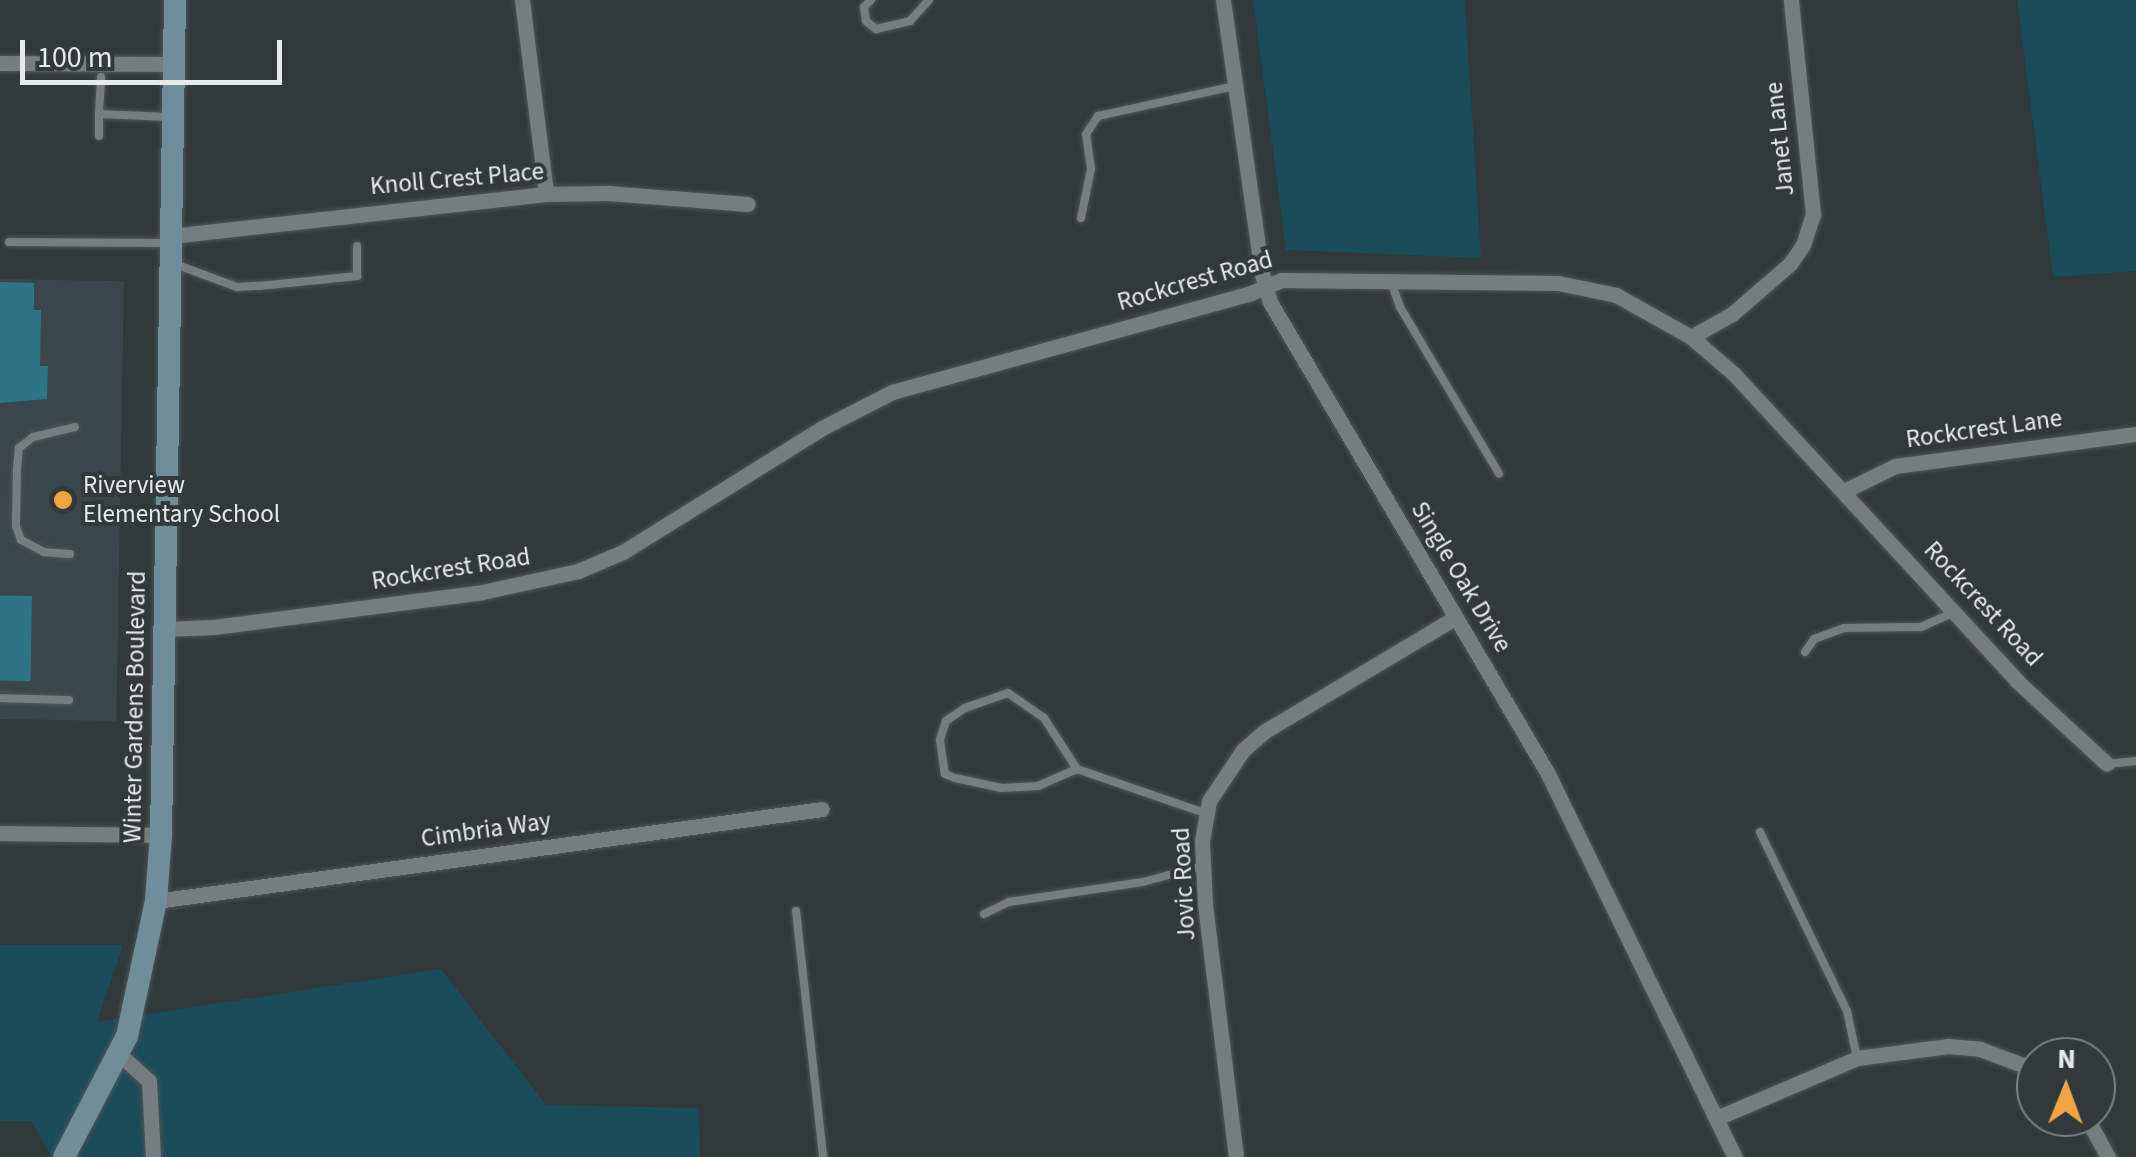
<!DOCTYPE html>
<style>
body{margin:0}
#map{position:relative;width:2136px;height:1157px;overflow:hidden;background:#32393b;font-family:"Source Sans 3",sans-serif}
div>[style]{position:absolute}
[style*='--x']{left:calc(var(--x)*1px);top:calc(var(--y)*1px);width:calc(var(--w)*1px);rotate:calc(var(--a)*1deg)}
.built>*{inset:0;background:#3a464a;transform-origin:0 0}
.green>*{inset:0;background:#1a4c59}
.building>*{inset:0;background:#2d7487;transform-origin:0 0}
.roads{filter:drop-shadow(0 0 2px #4f5556) drop-shadow(0 0 2px #4f5556)}
.lane>*{height:8px;margin:-4px;padding:0 4px;transform-origin:4px;border-radius:4px;background:#767d80}
.street>*{height:15px;margin:-7.5px;padding:0 7.5px;transform-origin:7.5px;border-radius:7.5px;background:#767d80}
.secondary>*{height:22px;margin:-11px;padding:0 11px;transform-origin:11px;border-radius:11px;background:#6e8f99}
.dots>*{width:28px;height:28px;translate:-50% -50%;box-sizing:border-box;border:5px solid #32393b;border-radius:50%}
span{translate:-50% -50%;white-space:nowrap;text-align:center;line-height:1.15;-webkit-text-stroke:8px #32393b;paint-order:stroke}
.street-label{font-size:25px;color:#e6eaeb}
.poi-label{font-size:25px;color:#e6eaeb}
.left{translate:0 -50%;text-align:left}
.north{position:absolute;left:2016px;top:1037px;width:100px;height:100px;box-sizing:border-box;background:#32393b;border:2px solid #7a8081;border-radius:50%;rotate:1deg;font-size:28px;font-weight:700;line-height:40px;text-align:center;color:#e6eaeb}
.north::after{content:'';display:block;margin:auto;width:35px;height:45px;background:#f3a442;clip-path:polygon(50% 0,100% 100%,50% 72%,0 100%)}
.scale{position:absolute;left:20px;top:40px;width:262px;height:45px;box-sizing:border-box;border:5px solid #e6eaeb;border-top:0;padding-left:12px;font-size:30px;line-height:35px;white-space:nowrap;color:#e6eaeb;-webkit-text-stroke:8px #32393b;paint-order:stroke}
</style>
<div id="map">
<div class="built">
<div style="left:0;top:279px;width:124px;height:440px;rotate:1deg"></div>
</div>
<div class="green">
<div style="clip-path:polygon(1253px 0,1465px 0,1481px 258px,1286px 250px)"></div>
<div style="clip-path:polygon(2017px 0,2136px 0,2136px 271px,2053px 277px)"></div>
<div style="clip-path:polygon(0 945px,123px 945px,97px 1022px,441px 969px,546px 1105px,699px 1108px,700px 1157px,52px 1157px,31px 1121px,0 1121px)"></div>
</div>
<div class="building">
<div style="clip-path:polygon(0 282px,34px 283px,34px 310px,41px 310px,40px 366px,48px 366px,47px 399px,0 403px)"></div>
<div style="left:32px;top:596px;width:85px;height:32px;rotate:91deg"></div>
</div>
<div class="roads">
<div class="lane">
<div style="--x:871;--y:0;--w:10;--a:135"></div>
<div style="--x:864;--y:7;--w:14;--a:82"></div>
<div style="--x:866;--y:21;--w:13;--a:39"></div>
<div style="--x:876;--y:29;--w:35;--a:-13"></div>
<div style="--x:910;--y:21;--w:28;--a:-48"></div>
<div style="--x:101;--y:77;--w:37;--a:93"></div>
<div style="--x:99;--y:114;--w:70;--a:2.5"></div>
<div style="--x:99;--y:136;--w:22;--a:-90"></div>
<div style="--x:1081;--y:218;--w:50;--a:-78.5"></div>
<div style="--x:1091;--y:169;--w:35;--a:-98"></div>
<div style="--x:1086;--y:134;--w:22;--a:-56"></div>
<div style="--x:1098;--y:116;--w:140;--a:-12.4"></div>
<div style="--x:9;--y:242;--w:157;--a:0.4"></div>
<div style="--x:175;--y:264;--w:66;--a:20.4"></div>
<div style="--x:237;--y:287;--w:22;--a:-3"></div>
<div style="--x:259;--y:286;--w:99;--a:-5.8"></div>
<div style="--x:357;--y:276;--w:30;--a:-90"></div>
<div style="--x:1391;--y:282;--w:27;--a:70"></div>
<div style="--x:1400;--y:307;--w:194;--a:59.3"></div>
<div style="--x:70;--y:554;--w:26;--a:-176"></div>
<div style="--x:44;--y:552;--w:26;--a:-152"></div>
<div style="--x:21;--y:540;--w:15;--a:-110"></div>
<div style="--x:16;--y:526;--w:57;--a:-89"></div>
<div style="--x:17;--y:469;--w:21;--a:-85"></div>
<div style="--x:19;--y:448;--w:18;--a:-38"></div>
<div style="--x:33;--y:437;--w:43;--a:-13.4"></div>
<div style="--x:1805;--y:652;--w:16;--a:-55"></div>
<div style="--x:1814;--y:639;--w:32;--a:-20"></div>
<div style="--x:1844;--y:628;--w:77;--a:-0.7"></div>
<div style="--x:1921;--y:627;--w:37;--a:-24"></div>
<div style="--x:0;--y:698;--w:69;--a:1.7"></div>
<div style="--x:2107;--y:764;--w:29;--a:-6"></div>
<div style="--x:1077;--y:769;--w:61;--a:-122.9"></div>
<div style="--x:1044;--y:718;--w:44;--a:-145.2"></div>
<div style="--x:1008;--y:693;--w:46;--a:160.8"></div>
<div style="--x:965;--y:708;--w:23;--a:146"></div>
<div style="--x:946;--y:721;--w:20;--a:108"></div>
<div style="--x:940;--y:740;--w:34;--a:82"></div>
<div style="--x:945;--y:774;--w:11;--a:22"></div>
<div style="--x:955;--y:778;--w:48;--a:12"></div>
<div style="--x:1002;--y:788;--w:36;--a:-3"></div>
<div style="--x:1038;--y:786;--w:43;--a:-23.6"></div>
<div style="--x:1077;--y:769;--w:135;--a:19"></div>
<div style="--x:1760;--y:832;--w:199;--a:64.1"></div>
<div style="--x:1847;--y:1011;--w:48;--a:78"></div>
<div style="--x:796;--y:911;--w:247;--a:83.7"></div>
<div style="--x:984;--y:914;--w:28;--a:-26"></div>
<div style="--x:1009;--y:902;--w:135;--a:-8.5"></div>
<div style="--x:1143;--y:882;--w:61;--a:-15.2"></div>
</div>
<div class="street">
<div style="--x:522;--y:0;--w:195;--a:82.9"></div>
<div style="--x:1223;--y:0;--w:277;--a:81.9"></div>
<div style="--x:1262;--y:274;--w:29;--a:74"></div>
<div style="--x:1270;--y:302;--w:546;--a:59.49"></div>
<div style="--x:1547;--y:772;--w:428;--a:64"></div>
<div style="--x:0;--y:63;--w:174;--a:0.3"></div>
<div style="--x:171;--y:236;--w:377;--a:-6.4"></div>
<div style="--x:546;--y:194;--w:62;--a:-0.9"></div>
<div style="--x:608;--y:193;--w:140;--a:4.5"></div>
<div style="--x:1691;--y:337;--w:47;--a:-29.3"></div>
<div style="--x:1732;--y:314;--w:77;--a:-40.8"></div>
<div style="--x:1790;--y:264;--w:23;--a:-56"></div>
<div style="--x:1803;--y:245;--w:33;--a:-72"></div>
<div style="--x:1813;--y:214;--w:215;--a:-95.9"></div>
<div style="--x:1844;--y:491;--w:57;--a:-26.1"></div>
<div style="--x:1895;--y:466;--w:243;--a:-7.6"></div>
<div style="--x:164;--y:629;--w:50;--a:-2.3"></div>
<div style="--x:214;--y:627;--w:270;--a:-7.4"></div>
<div style="--x:482;--y:592;--w:98;--a:-12.3"></div>
<div style="--x:578;--y:571;--w:49;--a:-22.9"></div>
<div style="--x:623;--y:552;--w:234;--a:-31.9"></div>
<div style="--x:822;--y:428;--w:79;--a:-27.2"></div>
<div style="--x:892;--y:392;--w:372;--a:-15.4"></div>
<div style="--x:1251;--y:293;--w:33;--a:-23"></div>
<div style="--x:1281;--y:280;--w:277;--a:0.6"></div>
<div style="--x:1558;--y:283;--w:59;--a:11.7"></div>
<div style="--x:1616;--y:295;--w:86;--a:29.2"></div>
<div style="--x:1691;--y:337;--w:57;--a:40.7"></div>
<div style="--x:1734;--y:374;--w:418;--a:47.3"></div>
<div style="--x:2017;--y:681;--w:122;--a:42.7"></div>
<div style="--x:0;--y:833;--w:161;--a:0.7"></div>
<div style="--x:156;--y:901;--w:672;--a:-7.86"></div>
<div style="--x:119;--y:1054;--w:40;--a:42"></div>
<div style="--x:149;--y:1081;--w:76;--a:87"></div>
<div style="--x:1719;--y:1117;--w:150;--a:-23.1"></div>
<div style="--x:1857;--y:1058;--w:92;--a:-7.5"></div>
<div style="--x:1948;--y:1046;--w:32;--a:5"></div>
<div style="--x:1980;--y:1049;--w:60;--a:20.6"></div>
<div style="--x:2086;--y:1117;--w:46;--a:61.2"></div>
<div style="--x:1236;--y:1157;--w:256;--a:-97"></div>
<div style="--x:1205;--y:903;--w:62;--a:-92.8"></div>
<div style="--x:1202;--y:841;--w:41;--a:-80.1"></div>
<div style="--x:1209;--y:801;--w:61;--a:-56.3"></div>
<div style="--x:1243;--y:750;--w:29;--a:-41"></div>
<div style="--x:1265;--y:731;--w:222;--a:-30.8"></div>
</div>
<div class="secondary">
<div style="--x:64;--y:1157;--w:136;--a:-62.5"></div>
<div style="--x:127;--y:1036;--w:138;--a:-77.9"></div>
<div style="--x:156;--y:901;--w:66;--a:-85.7"></div>
<div style="--x:161;--y:835;--w:835;--a:-89.04"></div>
</div>
</div>
<div class="dots">
<div style="left:63px;top:500px;background:#f3a442"></div>
</div>
<div class="street-label">
<span style="left:1780px;top:139px;rotate:-96deg">Janet Lane</span>
<span style="left:457px;top:179px;rotate:-5deg">Knoll Crest Place</span>
<span style="left:1195px;top:281px;rotate:-16deg">Rockcrest Road</span>
<span style="left:1984px;top:429px;rotate:-8deg">Rockcrest Lane</span>
<span style="left:451px;top:569px;rotate:-9deg">Rockcrest Road</span>
<span style="left:1461px;top:577px;rotate:59deg">Single Oak Drive</span>
<span style="left:1983px;top:604px;rotate:47deg">Rockcrest Road</span>
<span style="left:135px;top:707px;rotate:-89deg">Winter Gardens Boulevard</span>
<span style="left:486px;top:830px;rotate:-8deg">Cimbria Way</span>
<span style="left:1184px;top:884px;rotate:-93deg">Jovic Road</span>
</div>
<div class="poi-label">
<span class="left" style="left:83px;top:500px">Riverview<br>Elementary School</span>
</div>
<div class="north">N</div>
<div class="scale">100 m</div>
</div>
